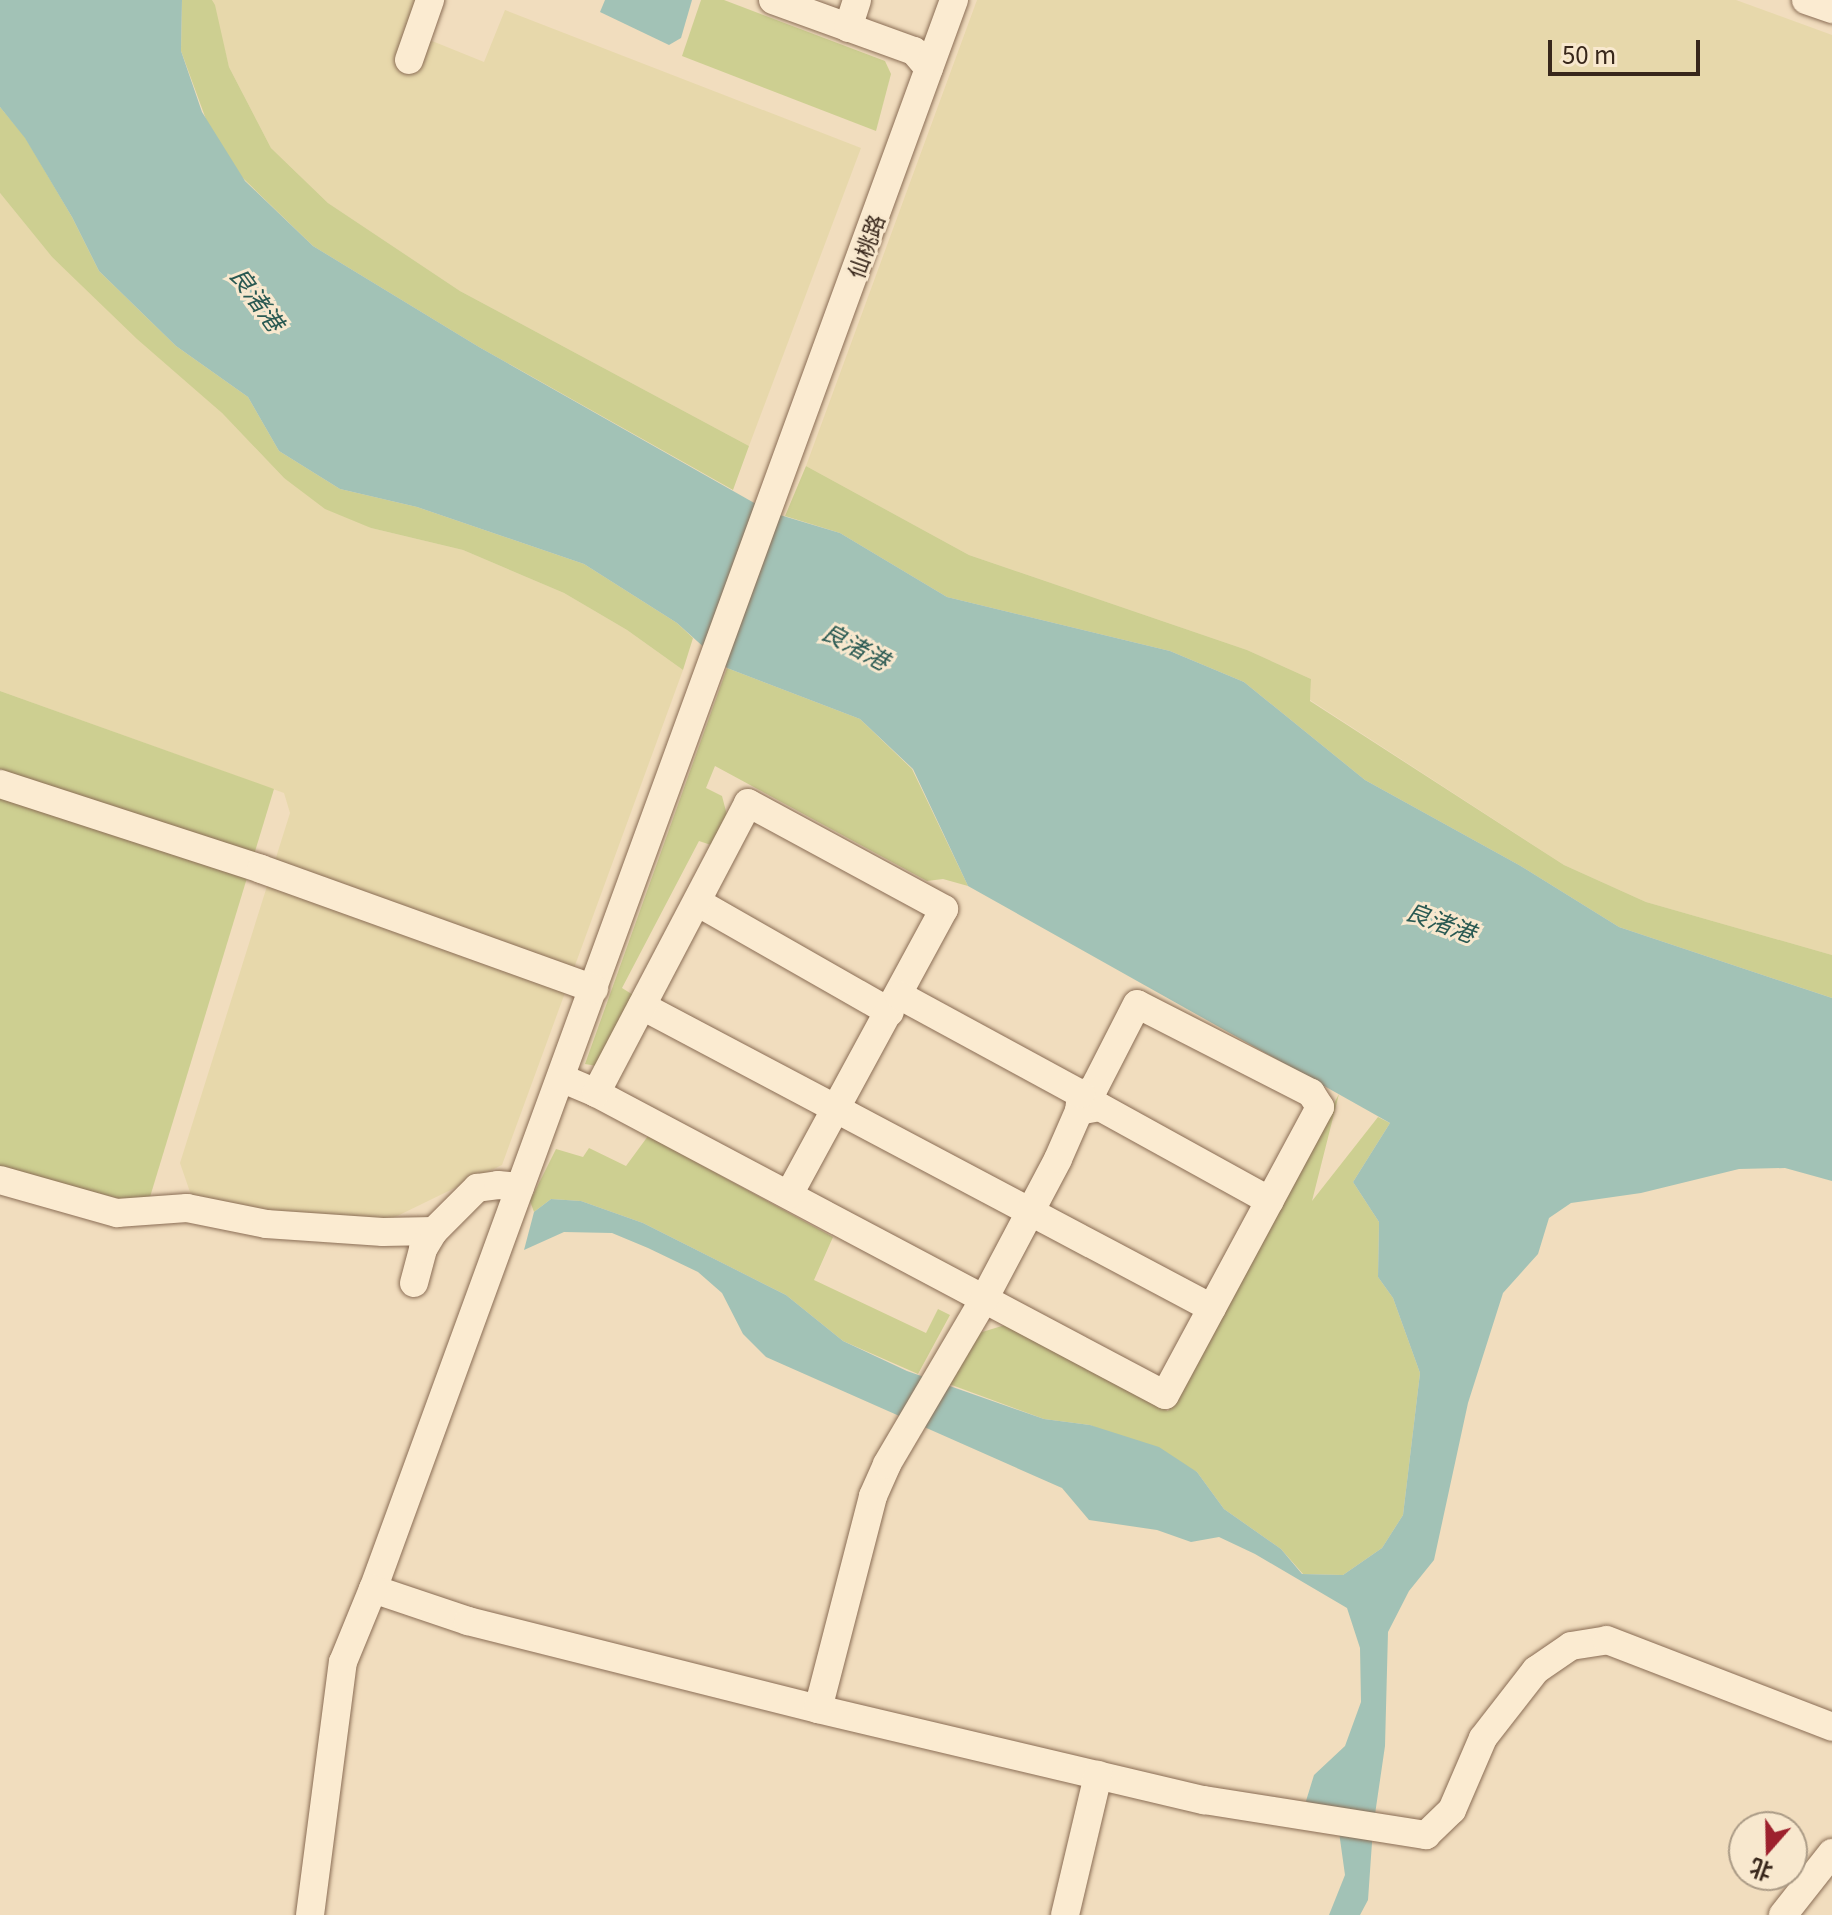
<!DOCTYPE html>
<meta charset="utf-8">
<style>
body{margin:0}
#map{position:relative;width:1832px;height:1915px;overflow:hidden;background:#f1ddbe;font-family:Georgia,"Noto Sans SC",serif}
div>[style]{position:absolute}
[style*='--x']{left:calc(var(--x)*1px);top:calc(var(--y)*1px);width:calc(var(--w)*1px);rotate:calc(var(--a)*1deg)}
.farmland>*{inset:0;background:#e7d8ab}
.green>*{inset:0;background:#cdcf91}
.water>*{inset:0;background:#a2c2b6}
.roads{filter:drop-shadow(0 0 2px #8a6d55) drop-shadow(0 0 2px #8a6d55)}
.minor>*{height:28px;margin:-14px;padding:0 14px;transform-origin:14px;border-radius:14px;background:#fbebd1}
span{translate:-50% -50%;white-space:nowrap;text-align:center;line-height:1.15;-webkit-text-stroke:6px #f8e8ce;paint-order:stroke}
.street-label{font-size:22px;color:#38271b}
.water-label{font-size:24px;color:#295952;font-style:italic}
.north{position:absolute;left:1728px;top:1811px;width:80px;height:80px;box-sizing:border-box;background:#f8e8ce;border:2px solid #ab9b86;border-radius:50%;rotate:200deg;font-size:22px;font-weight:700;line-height:32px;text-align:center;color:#38271b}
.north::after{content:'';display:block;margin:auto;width:28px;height:36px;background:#9d212d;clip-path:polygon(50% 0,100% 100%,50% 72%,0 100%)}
.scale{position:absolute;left:1548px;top:40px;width:152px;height:36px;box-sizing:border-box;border:4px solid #38271b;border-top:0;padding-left:10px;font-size:24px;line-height:28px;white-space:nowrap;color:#38271b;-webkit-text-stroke:6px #f8e8ce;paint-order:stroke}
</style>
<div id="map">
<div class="farmland">
<div style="clip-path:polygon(212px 0,416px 0,405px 30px,484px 62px,505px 10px,861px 148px,749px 446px,460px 291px,328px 203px,271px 148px,229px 67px)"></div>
<div style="clip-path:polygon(977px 0,1736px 0,1832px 35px,1832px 955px,1646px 902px,1564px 865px,1310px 700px,1311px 679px,1247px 650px,969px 555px,806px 466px)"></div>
<div style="clip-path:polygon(0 193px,52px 257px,222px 413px,284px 478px,371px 528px,463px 550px,564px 593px,627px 630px,683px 670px,502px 1165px,391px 1219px,271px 1212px,191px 1195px,180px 1163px,290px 813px,284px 793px,0 691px)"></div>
</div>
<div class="green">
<div style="clip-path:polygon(182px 0,212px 0,215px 5px,229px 67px,271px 148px,328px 203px,460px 291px,749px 446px,733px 490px,479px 347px,313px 246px,219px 155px,181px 51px)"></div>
<div style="clip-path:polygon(701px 0,724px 0,885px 61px,891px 74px,876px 131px,682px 56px)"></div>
<div style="clip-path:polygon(0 107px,25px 137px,72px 217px,99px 271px,176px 346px,248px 397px,279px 451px,340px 489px,417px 507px,584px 564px,677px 623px,693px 638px,683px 670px,627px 630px,564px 593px,463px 550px,371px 528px,325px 509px,284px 478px,222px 413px,137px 339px,52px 257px,0 193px)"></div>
<div style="clip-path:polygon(806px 466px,969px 555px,1247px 650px,1311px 679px,1310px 701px,1564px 865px,1646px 902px,1832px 955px,1832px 998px,1619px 927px,1519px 865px,1365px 780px,1244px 682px,1170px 651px,947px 597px,840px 533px,785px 516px)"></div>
<div style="clip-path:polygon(727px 668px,860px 719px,912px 769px,968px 886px,943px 879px,927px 881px,715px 766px,706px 788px,722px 796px,728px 819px,714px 846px,699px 841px,622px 988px,638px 998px,597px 1066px,585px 1064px)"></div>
<div style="clip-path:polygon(0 691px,274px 789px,150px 1197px,120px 1199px,0 1167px)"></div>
<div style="clip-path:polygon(1339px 1094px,1312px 1201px,1378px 1117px,1390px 1123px,1353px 1182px,1379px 1222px,1378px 1277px,1393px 1298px,1420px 1373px,1403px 1515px,1382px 1548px,1343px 1575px,1303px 1574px,1281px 1549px,1224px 1509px,1197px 1472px,1090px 1425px,1044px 1419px,949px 1384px,979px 1333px,1005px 1325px,1168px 1411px)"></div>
<div style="clip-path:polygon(648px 1136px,833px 1237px,814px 1280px,926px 1333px,938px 1309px,950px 1315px,918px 1374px,843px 1341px,786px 1295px,643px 1223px,581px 1201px,551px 1199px,534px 1212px,530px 1201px,556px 1149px,583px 1157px,589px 1148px,626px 1166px)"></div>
</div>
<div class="water">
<div style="clip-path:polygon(0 0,182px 0,181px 51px,202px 112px,245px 181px,313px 246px,479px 347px,770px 512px,840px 533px,947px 597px,1170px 651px,1244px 682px,1365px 780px,1519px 865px,1619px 927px,1832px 998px,1832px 1181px,1785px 1168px,1739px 1169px,1641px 1193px,1571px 1203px,1549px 1218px,1538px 1254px,1503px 1293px,1468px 1403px,1434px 1560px,1409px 1591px,1388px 1632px,1385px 1746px,1373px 1828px,1368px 1900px,1360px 1915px,1329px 1915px,1345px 1875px,1339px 1832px,1306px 1801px,1314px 1775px,1345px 1746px,1361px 1702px,1360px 1648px,1347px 1608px,1255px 1554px,1219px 1537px,1191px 1542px,1157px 1530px,1089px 1520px,1062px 1488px,766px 1357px,743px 1334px,722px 1293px,698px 1272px,648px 1248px,612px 1233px,564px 1232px,524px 1250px,534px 1212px,551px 1199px,581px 1201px,643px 1223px,786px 1295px,843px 1341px,907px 1371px,1044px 1419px,1090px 1425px,1159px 1447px,1197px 1472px,1224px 1509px,1281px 1549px,1302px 1574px,1343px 1575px,1382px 1548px,1403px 1515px,1420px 1373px,1393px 1298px,1378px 1277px,1379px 1222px,1353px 1182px,1390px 1123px,968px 886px,913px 769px,860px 719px,727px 668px,677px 623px,584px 564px,417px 507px,340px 489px,279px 451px,248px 397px,176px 346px,99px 271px,72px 217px,25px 138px,0 107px)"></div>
<div style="clip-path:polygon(605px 0,692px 0,681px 38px,669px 45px,600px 12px)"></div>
</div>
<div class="roads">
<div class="minor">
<div style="--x:773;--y:0;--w:150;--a:19.9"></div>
<div style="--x:914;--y:51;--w:23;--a:50"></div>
<div style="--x:954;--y:0;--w:1692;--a:110.08"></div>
<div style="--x:373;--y:1589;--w:100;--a:18.6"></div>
<div style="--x:468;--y:1621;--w:361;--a:14.1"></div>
<div style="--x:818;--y:1709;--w:397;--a:13.3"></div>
<div style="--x:1204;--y:1800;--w:225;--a:9"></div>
<div style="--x:1426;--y:1835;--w:36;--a:-44"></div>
<div style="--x:1452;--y:1810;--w:78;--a:-66.7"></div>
<div style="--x:1483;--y:1738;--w:86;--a:-52.1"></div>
<div style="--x:1536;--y:1670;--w:42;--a:-34.4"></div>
<div style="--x:1571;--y:1646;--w:36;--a:-9"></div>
<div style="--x:1607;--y:1640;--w:241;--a:21.1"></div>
<div style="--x:1806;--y:0;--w:28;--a:19"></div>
<div style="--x:848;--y:28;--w:29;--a:-72"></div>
<div style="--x:409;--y:60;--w:64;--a:-70.7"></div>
<div style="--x:0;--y:784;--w:274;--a:18"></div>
<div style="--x:261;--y:869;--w:354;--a:19.8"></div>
<div style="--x:697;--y:902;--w:222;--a:29.7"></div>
<div style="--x:642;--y:1006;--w:645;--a:27.92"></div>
<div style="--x:561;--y:1078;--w:38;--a:23"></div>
<div style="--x:596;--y:1093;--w:644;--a:27.96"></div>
<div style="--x:1165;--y:1395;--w:327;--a:-61.7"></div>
<div style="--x:1320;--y:1107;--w:17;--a:-123"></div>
<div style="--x:1311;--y:1093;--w:195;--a:-152.9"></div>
<div style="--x:1137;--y:1004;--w:97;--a:117.1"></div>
<div style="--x:1093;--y:1090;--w:13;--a:162"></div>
<div style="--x:596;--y:1093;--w:327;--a:-62.3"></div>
<div style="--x:748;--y:803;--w:223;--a:28.4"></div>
<div style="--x:944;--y:909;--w:325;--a:118.5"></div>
<div style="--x:1079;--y:1111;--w:21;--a:-11"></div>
<div style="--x:1100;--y:1107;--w:194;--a:28.9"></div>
<div style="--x:0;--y:1180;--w:122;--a:15.8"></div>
<div style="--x:117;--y:1213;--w:70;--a:-4.1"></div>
<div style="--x:187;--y:1208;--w:81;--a:11.4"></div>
<div style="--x:266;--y:1224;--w:117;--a:3.9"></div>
<div style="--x:383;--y:1232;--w:51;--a:-1.1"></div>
<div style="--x:414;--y:1283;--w:35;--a:-75"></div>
<div style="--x:423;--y:1249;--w:21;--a:-59"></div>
<div style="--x:434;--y:1231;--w:61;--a:-45"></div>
<div style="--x:477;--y:1188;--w:21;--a:-8"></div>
<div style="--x:498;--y:1185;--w:22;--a:5"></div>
<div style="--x:818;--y:1709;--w:220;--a:-75.5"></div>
<div style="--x:873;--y:1496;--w:35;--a:-66"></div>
<div style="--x:887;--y:1464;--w:191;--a:-59.5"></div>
<div style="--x:984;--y:1299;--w:158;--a:-62.1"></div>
<div style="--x:1058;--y:1159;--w:52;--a:-66.4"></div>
<div style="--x:1079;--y:1111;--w:17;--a:-83"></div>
<div style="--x:1081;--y:1094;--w:207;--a:-151.5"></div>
<div style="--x:310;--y:1915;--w:255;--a:-82.6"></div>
<div style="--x:343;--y:1662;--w:79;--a:-67.7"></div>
<div style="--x:1065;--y:1915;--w:144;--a:-76.7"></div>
<div style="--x:1783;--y:1915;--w:79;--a:-51.7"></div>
</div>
</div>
<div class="street-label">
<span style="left:865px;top:246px;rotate:-70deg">仙桃路</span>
</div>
<div class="water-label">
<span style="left:258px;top:298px;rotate:54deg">良渚港</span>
<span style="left:856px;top:645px;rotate:28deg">良渚港</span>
<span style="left:1441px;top:921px;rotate:20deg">良渚港</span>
</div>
<div class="north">北</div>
<div class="scale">50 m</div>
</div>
